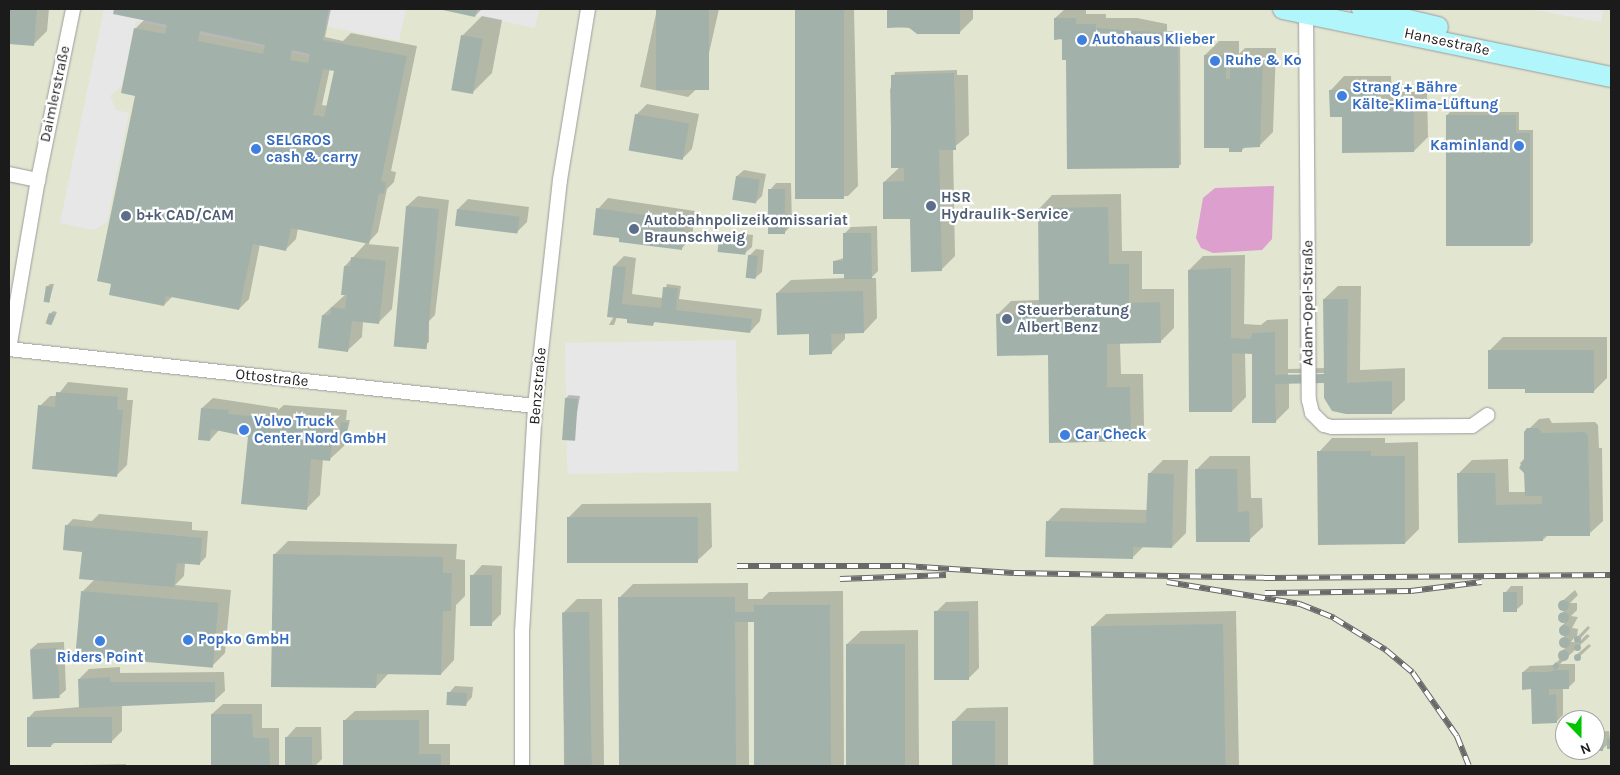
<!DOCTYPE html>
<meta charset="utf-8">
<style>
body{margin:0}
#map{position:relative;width:1620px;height:775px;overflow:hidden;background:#e0ede9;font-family:Karla,sans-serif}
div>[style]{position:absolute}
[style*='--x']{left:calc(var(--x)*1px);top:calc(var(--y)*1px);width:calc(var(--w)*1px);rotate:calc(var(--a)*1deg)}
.industrial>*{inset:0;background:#e2e6d1}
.parking>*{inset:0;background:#e7e7e7;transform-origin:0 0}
.water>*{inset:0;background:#dc9fce}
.shadow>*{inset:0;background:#0003}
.building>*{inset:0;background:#a2b2aa;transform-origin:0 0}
.round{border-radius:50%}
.roads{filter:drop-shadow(0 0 1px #9c9c9c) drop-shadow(0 0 1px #9c9c9c)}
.minor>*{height:14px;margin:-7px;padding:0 7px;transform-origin:7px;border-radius:7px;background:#fff}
.secondary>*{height:20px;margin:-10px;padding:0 10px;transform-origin:10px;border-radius:10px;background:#b0f6fa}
.rail>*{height:5.5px;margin-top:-2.75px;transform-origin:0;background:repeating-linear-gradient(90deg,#fff 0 11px,#696969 0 22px);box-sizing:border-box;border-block:1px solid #696969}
.dots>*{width:14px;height:14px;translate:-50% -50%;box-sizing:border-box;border:2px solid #fff;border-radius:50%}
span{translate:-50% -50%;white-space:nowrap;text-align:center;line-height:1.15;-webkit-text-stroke:4.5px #fff;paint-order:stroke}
.shop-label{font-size:15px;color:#366cbe;font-weight:700}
.left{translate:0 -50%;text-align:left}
.right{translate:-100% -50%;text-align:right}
.street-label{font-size:15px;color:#1b1b1b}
.service-label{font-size:15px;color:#4e5e75;font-weight:700}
.frame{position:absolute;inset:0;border:10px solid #1b1b1b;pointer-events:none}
.north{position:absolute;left:1555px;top:710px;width:50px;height:50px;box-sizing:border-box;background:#fff;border:1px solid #a4a4a4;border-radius:50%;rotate:158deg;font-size:14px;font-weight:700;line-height:20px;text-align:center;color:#1b1b1b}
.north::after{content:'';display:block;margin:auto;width:18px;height:22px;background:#00c602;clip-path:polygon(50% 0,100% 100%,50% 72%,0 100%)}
</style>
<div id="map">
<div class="industrial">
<div style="clip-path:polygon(evenodd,9px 9px,1611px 9px,1611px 766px,9px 766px,9px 9px,1565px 720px,1595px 720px,1595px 750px,1565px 750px,1565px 720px)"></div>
</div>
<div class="parking">
<div style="clip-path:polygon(104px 9px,406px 9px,399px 41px,325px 26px,318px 58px,136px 21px,122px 85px,110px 96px,116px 110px,129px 113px,107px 222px,94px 230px,60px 223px)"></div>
<div style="clip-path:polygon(479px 9px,539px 9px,535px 28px,477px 16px)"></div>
<div style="clip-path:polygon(1529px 9px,1604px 9px,1601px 22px)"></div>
<div style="left:736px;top:340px;width:131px;height:171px;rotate:89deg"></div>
</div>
<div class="water">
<div style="clip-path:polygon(1274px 186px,1272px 239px,1262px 250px,1213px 253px,1201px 248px,1196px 238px,1203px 198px,1215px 188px)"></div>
</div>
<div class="shadow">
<div style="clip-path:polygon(9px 9px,49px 9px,47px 31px,33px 45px,9px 42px)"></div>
<div style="clip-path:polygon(evenodd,116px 9px,331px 9px,325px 37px,343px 41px,351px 33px,417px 46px,391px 171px,396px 172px,394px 182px,387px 189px,378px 232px,367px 244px,399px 247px,392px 309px,378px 323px,363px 321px,362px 337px,348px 350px,323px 315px,346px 294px,345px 266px,367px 242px,298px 228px,296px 239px,286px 249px,260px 244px,249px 299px,239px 309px,173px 296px,164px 305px,137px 95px,135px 29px,145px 19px,115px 13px,116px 9px,330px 68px,335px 70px,328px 106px,322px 105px,330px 68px)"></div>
<div style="clip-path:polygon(440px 9px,482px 9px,475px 16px)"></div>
<div style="clip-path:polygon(657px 9px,719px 9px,702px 84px,688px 97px,640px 87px)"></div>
<div style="clip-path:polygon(796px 9px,854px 9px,858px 186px,848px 196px,800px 198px)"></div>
<div style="clip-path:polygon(888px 9px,973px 9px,973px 19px,959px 33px,888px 26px)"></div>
<div style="clip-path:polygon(1065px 9px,1086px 9px,1086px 14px,1106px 14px,1106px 18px,1137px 18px,1167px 24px,1167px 31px,1180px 31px,1181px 164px,1178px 167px,1067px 58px,1055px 18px)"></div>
<div style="clip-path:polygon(482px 16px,502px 20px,492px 73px,472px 93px,462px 36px)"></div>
<div style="clip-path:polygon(1219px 41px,1239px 41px,1239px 54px,1245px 48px,1276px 48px,1273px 132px,1259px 146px,1246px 146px,1241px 151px,1205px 55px)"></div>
<div style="clip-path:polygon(957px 70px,957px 75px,968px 75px,969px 135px,953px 148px,955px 256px,941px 270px,911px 217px,884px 182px,900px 167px,892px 167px,890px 90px,895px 72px)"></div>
<div style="clip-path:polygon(1344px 76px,1391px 76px,1392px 92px,1427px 92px,1428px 137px,1414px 151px,1343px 116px,1331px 90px)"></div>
<div style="clip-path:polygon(647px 104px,699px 114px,692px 149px,682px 159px,636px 115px)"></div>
<div style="clip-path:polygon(1450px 112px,1519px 112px,1519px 130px,1533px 130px,1533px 242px,1530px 245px,1447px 115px)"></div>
<div style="clip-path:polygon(744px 170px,766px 174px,762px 196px,755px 203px,737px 176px)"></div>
<div style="clip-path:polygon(776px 183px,791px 183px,792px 225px,785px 232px,770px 190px)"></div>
<div style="clip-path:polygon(1121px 194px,1122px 251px,1142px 251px,1142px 289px,1174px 289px,1174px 328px,1160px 342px,1120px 343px,1121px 374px,1143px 374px,1144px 426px,1130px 440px,1049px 354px,998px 314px,1011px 301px,1040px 300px,1039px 209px,1052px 195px)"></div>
<div style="clip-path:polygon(418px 196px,449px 200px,435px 315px,429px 321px,429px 342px,422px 348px,407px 206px)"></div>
<div style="clip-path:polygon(608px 198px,695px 211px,692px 238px,682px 248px,598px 209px)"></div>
<div style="clip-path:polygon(468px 199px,529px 207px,527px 222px,517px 232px,458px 209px)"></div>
<div style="clip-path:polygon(877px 226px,878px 271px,871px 278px,876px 278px,877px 318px,864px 332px,845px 333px,845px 339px,831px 353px,777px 293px,791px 280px,845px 278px,845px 271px,834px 261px,844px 258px,844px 234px,851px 227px)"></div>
<div style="clip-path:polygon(727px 232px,753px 235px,752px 247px,745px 253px,720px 239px)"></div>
<div style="clip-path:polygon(756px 249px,764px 250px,762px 272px,755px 278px,749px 256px)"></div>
<div style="clip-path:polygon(evenodd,1245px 255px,1244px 324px,1261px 325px,1267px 320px,1288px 319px,1288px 369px,1325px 368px,1324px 299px,1338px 286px,1361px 286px,1360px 370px,1405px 368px,1405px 400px,1391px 413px,1325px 382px,1289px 383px,1289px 408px,1275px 422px,1253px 353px,1245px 353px,1246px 397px,1232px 411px,1189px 270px,1203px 256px,1245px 255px,1288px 373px,1330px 373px,1330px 375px,1288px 376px,1288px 373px)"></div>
<div style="clip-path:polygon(624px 256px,636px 258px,632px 294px,663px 298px,667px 284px,681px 286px,679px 299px,762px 309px,760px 321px,750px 332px,656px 321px,653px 324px,617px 317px,614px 325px,609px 325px,614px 316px,614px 266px)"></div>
<div style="clip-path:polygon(50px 284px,54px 284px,49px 302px,47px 287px)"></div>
<div style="clip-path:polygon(53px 311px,57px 312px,52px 324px,50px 314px)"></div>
<div style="clip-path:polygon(1503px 337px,1607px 337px,1607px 378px,1593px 392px,1489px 351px)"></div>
<div style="clip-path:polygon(68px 382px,128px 388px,127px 400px,133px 400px,127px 465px,117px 475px,40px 406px,50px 396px,57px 396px)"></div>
<div style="clip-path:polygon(569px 395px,580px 396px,572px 439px,566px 398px)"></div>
<div style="clip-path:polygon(213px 398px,278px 408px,278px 410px,284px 405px,347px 410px,346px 420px,350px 420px,344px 446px,330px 459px,323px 459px,320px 495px,307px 508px,250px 436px,220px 429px,210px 440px,202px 408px)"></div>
<div style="clip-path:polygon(1549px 418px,1552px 423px,1595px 422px,1598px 425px,1599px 448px,1602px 448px,1603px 521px,1589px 534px,1548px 535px,1543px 540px,1459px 541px,1458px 474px,1472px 460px,1508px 459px,1509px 492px,1526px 492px,1525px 473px,1520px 463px,1525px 458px,1525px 433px,1539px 419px)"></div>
<div style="clip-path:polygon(1332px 438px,1385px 438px,1385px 443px,1418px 442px,1419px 529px,1405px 543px,1319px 452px)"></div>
<div style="clip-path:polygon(1210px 456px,1250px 456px,1251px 498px,1262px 498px,1263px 527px,1249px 540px,1196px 470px)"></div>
<div style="clip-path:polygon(1163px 460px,1188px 460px,1186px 533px,1172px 547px,1144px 546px,1132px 558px,1047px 522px,1061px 508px,1148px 510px,1149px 474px)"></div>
<div style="clip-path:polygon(711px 503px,712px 547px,698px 560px,568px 518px,582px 504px)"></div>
<div style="clip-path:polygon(99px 514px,192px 522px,192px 530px,208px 531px,206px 557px,199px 564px,185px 563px,184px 576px,175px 585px,231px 590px,225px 653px,211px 667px,83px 591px,95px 579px,83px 551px,66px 526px,73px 519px,92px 521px)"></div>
<div style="clip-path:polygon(288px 541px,457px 544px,456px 559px,465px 560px,465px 596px,456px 605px,454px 660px,441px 674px,389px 673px,376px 687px,274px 555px)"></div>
<div style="clip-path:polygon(482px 565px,502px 566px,501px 614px,490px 625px,472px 576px)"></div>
<div style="clip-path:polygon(748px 583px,748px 599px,762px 599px,769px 592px,843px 591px,844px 765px,756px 766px,755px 621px,748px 621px,749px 765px,620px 766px,619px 598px,633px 584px)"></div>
<div style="clip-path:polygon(1511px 586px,1523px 586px,1523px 604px,1516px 610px,1505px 593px)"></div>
<div style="clip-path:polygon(1575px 590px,1578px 595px,1570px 603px,1577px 603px,1577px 610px,1571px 616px,1578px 617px,1572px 628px,1578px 629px,1577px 637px,1588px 626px,1590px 628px,1578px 641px,1574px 638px,1571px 642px,1578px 642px,1577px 644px,1587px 634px,1590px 636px,1560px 664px,1575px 664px,1575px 681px,1568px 688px,1563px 688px,1563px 715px,1556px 722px,1523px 672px,1530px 666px,1554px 665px,1560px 659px,1561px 652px,1567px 646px,1560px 644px,1566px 633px,1560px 632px,1561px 627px,1567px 620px,1561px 620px,1564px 610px,1559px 604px)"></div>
<div style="clip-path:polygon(577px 599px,602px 599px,604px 766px,564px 766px,563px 613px)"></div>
<div style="clip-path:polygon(978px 601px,979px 668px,968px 679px,936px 612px,946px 602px)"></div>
<div style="clip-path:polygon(1236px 611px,1239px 766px,1095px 766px,1092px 627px,1106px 614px)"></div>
<div style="clip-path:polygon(918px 630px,919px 766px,848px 766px,847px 644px,861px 631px)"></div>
<div style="clip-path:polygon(64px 642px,66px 690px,59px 696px,31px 649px,38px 643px)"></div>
<div style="clip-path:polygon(1589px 644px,1591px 646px,1577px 659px,1575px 656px)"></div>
<div style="clip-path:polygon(120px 667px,120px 673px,224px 672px,225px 691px,214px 701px,122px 705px,122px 731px,112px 741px,55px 742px,51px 746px,28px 718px,35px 711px,80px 707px,79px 679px,89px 669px)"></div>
<div style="clip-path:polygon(455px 686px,473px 687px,472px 697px,466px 704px,449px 693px)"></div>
<div style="clip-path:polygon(223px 704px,262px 704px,262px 728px,279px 728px,279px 766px,213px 766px,212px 714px)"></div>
<div style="clip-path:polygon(1008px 707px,1008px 766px,953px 766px,953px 722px,967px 708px)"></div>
<div style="clip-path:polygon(429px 710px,429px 744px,450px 744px,450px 766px,344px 766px,344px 721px,355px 711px)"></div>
<div style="clip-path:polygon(296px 727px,321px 727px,322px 759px,315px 766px,286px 766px,286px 738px)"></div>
<div style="clip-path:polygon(1609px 731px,1611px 748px,1608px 744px,1603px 749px,1595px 749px,1595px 732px)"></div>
<div style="clip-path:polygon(126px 764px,126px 766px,81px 766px,82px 765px)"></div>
</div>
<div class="building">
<div style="clip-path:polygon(9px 9px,37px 9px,34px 46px,9px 44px)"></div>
<div style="clip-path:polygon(evenodd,114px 9px,329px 9px,323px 40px,407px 56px,381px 181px,386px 183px,384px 194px,379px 193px,369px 244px,291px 228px,286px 251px,253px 244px,239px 310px,166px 296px,164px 306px,109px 295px,111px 284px,97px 281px,135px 96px,121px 93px,134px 28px,165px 34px,167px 25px,113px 14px,114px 9px,200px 31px,265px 45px,263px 54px,198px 41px,200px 31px,114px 9px,292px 50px,310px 54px,308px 63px,290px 60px,292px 50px,114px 9px,323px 69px,334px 71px,324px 117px,313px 115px,323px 69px)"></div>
<div style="clip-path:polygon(438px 9px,477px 9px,475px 17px)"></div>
<div style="left:656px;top:9px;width:53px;height:81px"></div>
<div style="left:795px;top:9px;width:49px;height:190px"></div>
<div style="clip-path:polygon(887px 9px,960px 9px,960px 34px,917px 34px,908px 27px,887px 28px)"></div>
<div style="clip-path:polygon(1054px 18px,1076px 18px,1076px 24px,1096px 24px,1096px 28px,1178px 34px,1179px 168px,1067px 169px,1066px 60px,1062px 60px,1062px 39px,1054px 40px)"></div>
<div style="left:461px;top:35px;width:22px;height:56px;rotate:10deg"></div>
<div style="clip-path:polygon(1204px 55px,1226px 55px,1226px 79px,1230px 79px,1230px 61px,1263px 61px,1260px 147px,1242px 148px,1242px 152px,1229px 152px,1229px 148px,1204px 148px)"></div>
<div style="clip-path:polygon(954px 73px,956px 150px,939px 150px,942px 271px,911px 272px,910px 219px,883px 219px,883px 182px,904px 181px,904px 168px,891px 168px,891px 75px)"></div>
<div style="clip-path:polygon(1378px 89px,1378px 105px,1414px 105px,1414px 152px,1342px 153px,1342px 117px,1330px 117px,1329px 90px)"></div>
<div style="left:635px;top:114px;width:55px;height:37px;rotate:10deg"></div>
<div style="clip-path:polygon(1446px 115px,1516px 115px,1516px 133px,1530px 133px,1530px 246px,1446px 246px)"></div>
<div style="left:736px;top:176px;width:24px;height:24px;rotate:9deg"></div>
<div style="left:768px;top:189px;width:17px;height:45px"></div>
<div style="left:406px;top:206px;width:33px;height:141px;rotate:5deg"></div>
<div style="clip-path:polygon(1108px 207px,1109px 264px,1129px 264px,1129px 303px,1160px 302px,1161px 343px,1107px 344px,1107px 387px,1130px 387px,1131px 441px,1049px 443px,1048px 355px,997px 356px,996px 314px,1039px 313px,1038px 208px)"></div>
<div style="clip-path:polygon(596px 208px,685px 221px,682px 250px,619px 242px,619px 238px,593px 235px)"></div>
<div style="left:457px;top:209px;width:63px;height:17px;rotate:7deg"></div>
<div style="clip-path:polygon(843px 233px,871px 233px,872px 279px,844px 279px,844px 274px,833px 274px,833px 261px,843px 261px)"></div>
<div style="left:719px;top:238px;width:28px;height:14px;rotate:6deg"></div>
<div style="left:748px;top:255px;width:10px;height:23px;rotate:6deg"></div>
<div style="clip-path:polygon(351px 257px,386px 261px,379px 324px,352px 321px,348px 352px,318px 348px,322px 315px,330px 315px,331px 307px,345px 309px,347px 295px,341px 295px,344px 266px,350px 266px)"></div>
<div style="clip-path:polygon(613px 266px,626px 267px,622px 304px,661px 308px,663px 287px,678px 288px,676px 310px,752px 319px,750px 333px,654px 322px,653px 326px,627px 323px,627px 319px,607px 317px)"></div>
<div style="clip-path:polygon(1231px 268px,1231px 338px,1251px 339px,1252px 333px,1275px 332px,1275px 375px,1324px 374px,1323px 299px,1348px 299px,1347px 383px,1392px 381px,1392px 414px,1346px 414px,1332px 411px,1324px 398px,1324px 383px,1275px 384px,1276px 423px,1252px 423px,1252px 354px,1232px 353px,1232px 412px,1189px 412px,1188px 270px)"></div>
<div style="left:46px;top:286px;width:6px;height:16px;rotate:9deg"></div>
<div style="clip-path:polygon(863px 291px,864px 333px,831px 334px,832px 354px,809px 355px,809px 334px,777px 335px,776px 293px)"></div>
<div style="left:49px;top:313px;width:6px;height:11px;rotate:18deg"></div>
<div style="clip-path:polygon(1488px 350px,1594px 350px,1594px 393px,1525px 393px,1525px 389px,1488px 389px)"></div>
<div style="clip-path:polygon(56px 392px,118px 397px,117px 410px,123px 410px,117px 477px,32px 469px,38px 405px,55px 407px)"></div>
<div style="left:565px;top:398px;width:13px;height:42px;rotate:4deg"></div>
<div style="clip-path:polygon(201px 408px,229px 410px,228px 414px,334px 423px,330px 461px,311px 459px,307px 510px,241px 504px,248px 437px,211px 429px,210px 441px,198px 440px)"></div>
<div style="left:341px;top:422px;width:7px;height:13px;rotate:8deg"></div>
<div style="clip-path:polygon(1527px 428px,1538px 428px,1542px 433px,1585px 432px,1588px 436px,1590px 536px,1543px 536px,1543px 541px,1458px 543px,1457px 473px,1495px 473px,1496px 505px,1542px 504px,1542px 496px,1525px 496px,1524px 473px,1519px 468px,1524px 459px,1524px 432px)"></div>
<div style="clip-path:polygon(1317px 451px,1371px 451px,1371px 456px,1405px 456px,1405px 544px,1318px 545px)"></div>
<div style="clip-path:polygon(1195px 469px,1237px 469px,1238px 512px,1249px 511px,1250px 542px,1196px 542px)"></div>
<div style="clip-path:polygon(1148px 473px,1174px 474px,1172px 548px,1133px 547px,1133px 559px,1045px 557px,1046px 521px,1146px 523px)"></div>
<div style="left:567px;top:517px;width:131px;height:46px"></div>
<div style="clip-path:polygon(65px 525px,202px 538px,200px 565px,177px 563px,174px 587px,79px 579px,82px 552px,63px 550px)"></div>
<div style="clip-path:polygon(273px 554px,443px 557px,443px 573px,452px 573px,451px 611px,443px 611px,441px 675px,377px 674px,376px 688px,271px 687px)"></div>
<div style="left:470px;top:575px;width:22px;height:51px"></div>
<div style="left:81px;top:591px;width:138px;height:65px;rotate:5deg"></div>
<div style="left:1517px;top:592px;width:20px;height:14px;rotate:90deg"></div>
<div style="clip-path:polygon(618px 597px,735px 597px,735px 612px,754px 612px,754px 605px,830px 605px,831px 766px,754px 766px,754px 622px,735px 622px,736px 766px,619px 766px)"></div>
<div class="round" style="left:1557.5px;top:599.5px;width:11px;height:11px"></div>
<div style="left:934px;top:611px;width:35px;height:69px"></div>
<div class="round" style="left:1557.5px;top:611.5px;width:11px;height:11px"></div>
<div style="left:589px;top:612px;width:154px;height:27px;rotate:89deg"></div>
<div style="left:1223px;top:624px;width:142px;height:132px;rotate:89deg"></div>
<div class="round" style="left:1558.5px;top:624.5px;width:11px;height:11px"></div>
<div class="round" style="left:1573.5px;top:635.5px;width:7px;height:7px"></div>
<div class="round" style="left:1558.5px;top:636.5px;width:11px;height:11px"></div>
<div class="round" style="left:1573.5px;top:643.5px;width:7px;height:7px"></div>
<div style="left:846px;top:644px;width:59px;height:122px"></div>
<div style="left:57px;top:648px;width:50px;height:27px;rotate:87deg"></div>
<div class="round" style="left:1557.5px;top:649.5px;width:11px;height:11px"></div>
<div class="round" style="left:1573.5px;top:653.5px;width:7px;height:7px"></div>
<div style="clip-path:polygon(1556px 662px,1559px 666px,1556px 670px,1569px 670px,1569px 689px,1549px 689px,1549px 695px,1556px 694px,1557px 723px,1532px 724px,1531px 689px,1522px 690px,1522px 672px,1549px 672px,1555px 670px,1552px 666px)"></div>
<div style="clip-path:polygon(110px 677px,110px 682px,215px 682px,215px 702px,79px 708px,78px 679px)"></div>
<div style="left:447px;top:692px;width:20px;height:13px;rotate:3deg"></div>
<div style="clip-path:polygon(211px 714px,252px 714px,253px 738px,269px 738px,270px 766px,211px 766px)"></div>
<div style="clip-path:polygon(27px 717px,112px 717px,112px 743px,51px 743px,51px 747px,27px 747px)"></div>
<div style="clip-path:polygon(343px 720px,419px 720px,419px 754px,441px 754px,441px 766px,343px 766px)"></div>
<div style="left:952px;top:721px;width:43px;height:45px"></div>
<div style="left:285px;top:737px;width:27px;height:29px"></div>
<div style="left:1595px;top:738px;width:8px;height:13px"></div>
<div style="left:1607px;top:739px;width:4px;height:10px"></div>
</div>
<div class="roads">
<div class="minor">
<div style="--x:1306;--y:9;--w:391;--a:89.6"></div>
<div style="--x:1309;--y:400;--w:13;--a:77"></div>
<div style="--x:1312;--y:413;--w:17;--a:45"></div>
<div style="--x:1324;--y:425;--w:8;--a:14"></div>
<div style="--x:1332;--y:427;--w:140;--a:-0.4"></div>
<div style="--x:1472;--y:426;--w:19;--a:-35"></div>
<div style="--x:9;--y:174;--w:30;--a:12"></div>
<div style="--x:9;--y:349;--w:529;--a:6.18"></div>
<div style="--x:9;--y:349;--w:171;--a:-80.3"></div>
<div style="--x:38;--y:180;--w:175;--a:-78.4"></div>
<div style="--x:522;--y:766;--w:134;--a:-90"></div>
<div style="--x:522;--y:632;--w:226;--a:-86.7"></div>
<div style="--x:535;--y:406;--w:227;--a:-83.7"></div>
<div style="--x:560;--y:180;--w:173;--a:-80.7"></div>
</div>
<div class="secondary">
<div style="--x:1283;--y:9;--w:335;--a:11.7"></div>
<div style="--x:1362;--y:9;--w:78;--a:13.3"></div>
</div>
</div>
<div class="rail">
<div style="--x:737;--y:566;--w:168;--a:0"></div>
<div style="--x:905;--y:566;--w:109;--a:3.7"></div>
<div style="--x:1014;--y:573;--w:250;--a:1.1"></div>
<div style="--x:1264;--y:578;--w:347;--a:-0.5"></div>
<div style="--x:840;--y:579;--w:106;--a:-2.2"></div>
<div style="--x:1167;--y:582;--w:135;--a:9.4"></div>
<div style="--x:1300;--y:604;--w:37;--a:22"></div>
<div style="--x:1334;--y:618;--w:61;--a:31.6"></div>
<div style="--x:1386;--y:650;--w:35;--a:40"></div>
<div style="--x:1413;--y:673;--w:77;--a:55.1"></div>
<div style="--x:1457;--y:736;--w:32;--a:68"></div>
<div style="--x:1265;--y:593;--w:146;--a:-0.8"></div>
<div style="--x:1411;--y:591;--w:71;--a:-7.3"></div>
</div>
<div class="dots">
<div style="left:1082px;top:40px;background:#3f7fe0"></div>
<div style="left:1215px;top:61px;background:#3f7fe0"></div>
<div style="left:1342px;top:96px;background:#3f7fe0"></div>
<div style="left:1519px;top:146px;background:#3f7fe0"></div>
<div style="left:256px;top:149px;background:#3f7fe0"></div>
<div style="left:931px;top:206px;background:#5c6f8a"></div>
<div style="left:126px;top:216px;background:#5c6f8a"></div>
<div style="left:634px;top:229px;background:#5c6f8a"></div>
<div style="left:1007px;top:319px;background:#5c6f8a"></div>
<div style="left:244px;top:430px;background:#3f7fe0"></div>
<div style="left:1065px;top:435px;background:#3f7fe0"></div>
<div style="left:188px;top:640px;background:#3f7fe0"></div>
<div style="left:100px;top:641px;background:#3f7fe0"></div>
</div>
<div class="shop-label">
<span class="left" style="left:1092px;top:40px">Autohaus Klieber</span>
<span class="left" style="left:1225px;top:61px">Ruhe &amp; Ko</span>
<span class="left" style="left:1352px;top:96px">Strang + Bähre<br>Kälte-Klima-Lüftung</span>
<span class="left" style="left:266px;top:149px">SELGROS<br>cash &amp; carry</span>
<span class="right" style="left:1509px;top:146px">Kaminland</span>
<span class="left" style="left:254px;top:430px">Volvo Truck<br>Center Nord GmbH</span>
<span class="left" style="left:1075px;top:435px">Car Check</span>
<span class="left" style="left:198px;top:640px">Popko GmbH</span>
<span style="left:100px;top:658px">Riders Point</span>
</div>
<div class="street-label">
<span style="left:1447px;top:42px;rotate:12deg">Hansestraße</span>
<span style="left:55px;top:94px;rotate:-78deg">Daimlerstraße</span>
<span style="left:1308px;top:303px;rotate:-90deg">Adam-Opel-Straße</span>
<span style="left:272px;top:378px;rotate:6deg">Ottostraße</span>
<span style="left:538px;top:386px;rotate:-85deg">Benzstraße</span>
</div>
<div class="service-label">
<span class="left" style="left:941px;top:206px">HSR<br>Hydraulik-Service</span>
<span class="left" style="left:136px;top:216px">b+k CAD/CAM</span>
<span class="left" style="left:644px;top:229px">Autobahnpolizeikomissariat<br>Braunschweig</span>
<span class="left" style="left:1017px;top:319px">Steuerberatung<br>Albert Benz</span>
</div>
<div class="frame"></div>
<div class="north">N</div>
</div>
